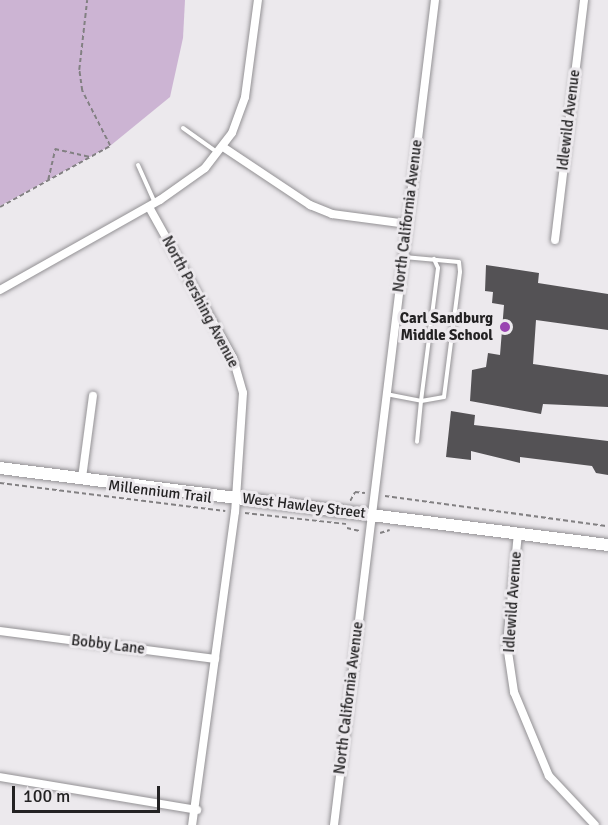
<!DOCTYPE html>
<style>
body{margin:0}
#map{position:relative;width:608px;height:825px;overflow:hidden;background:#ece9ed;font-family:Signika,sans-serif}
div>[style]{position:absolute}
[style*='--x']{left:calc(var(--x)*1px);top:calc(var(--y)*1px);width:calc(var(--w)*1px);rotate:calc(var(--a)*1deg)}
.green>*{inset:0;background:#ccb4d3}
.building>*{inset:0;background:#545255}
.path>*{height:1.5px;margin-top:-0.75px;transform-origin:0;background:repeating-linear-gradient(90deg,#828082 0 4.5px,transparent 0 7.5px)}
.roads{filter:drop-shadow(0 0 2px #939194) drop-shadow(0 0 2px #939194)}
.lane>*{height:4px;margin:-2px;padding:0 2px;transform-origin:2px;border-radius:2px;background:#fff}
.street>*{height:8px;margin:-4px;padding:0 4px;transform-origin:4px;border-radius:4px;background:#fff}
.secondary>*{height:12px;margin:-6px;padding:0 6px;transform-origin:6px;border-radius:6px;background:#fff}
.dots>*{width:16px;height:16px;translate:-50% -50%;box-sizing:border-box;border:3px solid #ece9ed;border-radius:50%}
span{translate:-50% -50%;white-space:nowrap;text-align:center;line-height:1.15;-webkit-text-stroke:6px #ece9ed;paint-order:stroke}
.street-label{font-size:15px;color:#232223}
.poi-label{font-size:15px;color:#232223;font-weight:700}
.right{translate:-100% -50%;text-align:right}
.scale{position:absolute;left:12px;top:786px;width:148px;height:27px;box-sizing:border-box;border:3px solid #232223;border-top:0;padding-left:8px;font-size:18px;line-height:21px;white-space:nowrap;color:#232223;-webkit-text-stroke:4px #ece9ed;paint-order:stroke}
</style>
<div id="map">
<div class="green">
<div style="clip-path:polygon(0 0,185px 0,183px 38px,170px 97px,110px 146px,0 206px)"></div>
</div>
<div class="building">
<div style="clip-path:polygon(486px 265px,539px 273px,538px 283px,608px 294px,608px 330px,536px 320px,533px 364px,608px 375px,608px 407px,543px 404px,541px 414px,470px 401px,472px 370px,486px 367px,488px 353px,500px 355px,504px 305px,492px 303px,493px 292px,485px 291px)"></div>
<div style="clip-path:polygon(451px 411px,475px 415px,474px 425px,608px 441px,608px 475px,596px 473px,592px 466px,520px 457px,520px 463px,471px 451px,471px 460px,446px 457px)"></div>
</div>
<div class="path">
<div style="--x:48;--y:180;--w:32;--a:-77"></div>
<div style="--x:55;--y:149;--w:36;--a:13"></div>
<div style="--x:0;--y:207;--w:126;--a:-29"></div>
<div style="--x:110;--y:146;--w:62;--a:-117"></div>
<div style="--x:82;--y:91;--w:21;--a:-98"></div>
<div style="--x:79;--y:70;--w:70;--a:-83.5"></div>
<div style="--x:0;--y:483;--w:227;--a:7.1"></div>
<div style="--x:385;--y:496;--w:225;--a:7.7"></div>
<div style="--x:350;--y:501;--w:10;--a:-61"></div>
<div style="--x:355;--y:492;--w:10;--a:6"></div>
<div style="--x:245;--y:513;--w:103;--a:6.2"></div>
<div style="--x:347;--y:528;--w:13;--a:13"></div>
<div style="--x:380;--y:533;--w:10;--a:-17"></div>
</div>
<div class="roads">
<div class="lane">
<div style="--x:183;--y:128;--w:43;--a:35.5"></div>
<div style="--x:138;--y:165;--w:42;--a:65.9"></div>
<div style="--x:404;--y:257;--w:55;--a:5.2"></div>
<div style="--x:459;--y:262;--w:10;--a:84"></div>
<div style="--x:460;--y:272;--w:126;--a:97.3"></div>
<div style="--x:444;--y:397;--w:23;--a:170"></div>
<div style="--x:421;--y:401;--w:41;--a:95.6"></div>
<div style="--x:386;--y:394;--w:36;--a:11"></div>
<div style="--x:421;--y:401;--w:134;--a:-82.7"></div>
<div style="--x:438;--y:268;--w:10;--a:-114"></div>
</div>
<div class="street">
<div style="--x:223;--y:147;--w:105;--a:33.7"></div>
<div style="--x:310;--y:205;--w:24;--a:22"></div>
<div style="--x:332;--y:214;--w:76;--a:7.6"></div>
<div style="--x:149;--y:207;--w:173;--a:60.9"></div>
<div style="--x:233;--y:358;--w:36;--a:74"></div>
<div style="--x:243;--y:393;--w:119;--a:93.8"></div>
<div style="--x:235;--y:512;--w:316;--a:97.8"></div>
<div style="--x:555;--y:240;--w:242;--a:-83.1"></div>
<div style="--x:0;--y:290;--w:184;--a:-29.4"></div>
<div style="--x:160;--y:200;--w:55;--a:-35.4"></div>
<div style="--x:205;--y:168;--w:44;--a:-52.4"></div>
<div style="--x:232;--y:133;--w:38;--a:-70"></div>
<div style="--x:245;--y:97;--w:98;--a:-82.4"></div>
<div style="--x:82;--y:478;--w:83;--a:-82.4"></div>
<div style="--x:518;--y:533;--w:113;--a:95.6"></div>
<div style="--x:507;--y:645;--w:48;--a:81.5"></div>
<div style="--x:514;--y:692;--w:91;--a:67.4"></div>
<div style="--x:549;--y:776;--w:67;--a:46.8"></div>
<div style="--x:0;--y:631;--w:217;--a:7.4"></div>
<div style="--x:0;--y:777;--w:200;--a:9.5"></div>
<div style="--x:334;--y:825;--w:831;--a:-83.02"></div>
</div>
<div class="secondary">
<div style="--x:0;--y:468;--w:613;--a:7.22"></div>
</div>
</div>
<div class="dots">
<div style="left:505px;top:327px;background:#9944b1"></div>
</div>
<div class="street-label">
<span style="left:569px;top:120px;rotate:-83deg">Idlewild Avenue</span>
<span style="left:408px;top:216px;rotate:-83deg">North California Avenue</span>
<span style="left:200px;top:302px;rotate:62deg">North Pershing Avenue</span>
<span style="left:160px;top:492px;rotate:7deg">Millennium Trail</span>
<span style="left:304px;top:506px;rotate:7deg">West Hawley Street</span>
<span style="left:513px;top:602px;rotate:-86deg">Idlewild Avenue</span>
<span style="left:108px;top:645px;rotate:7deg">Bobby Lane</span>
<span style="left:349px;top:698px;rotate:-83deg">North California Avenue</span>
</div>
<div class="poi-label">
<span class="right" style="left:493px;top:327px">Carl Sandburg<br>Middle School</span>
</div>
<div class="scale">100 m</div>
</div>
